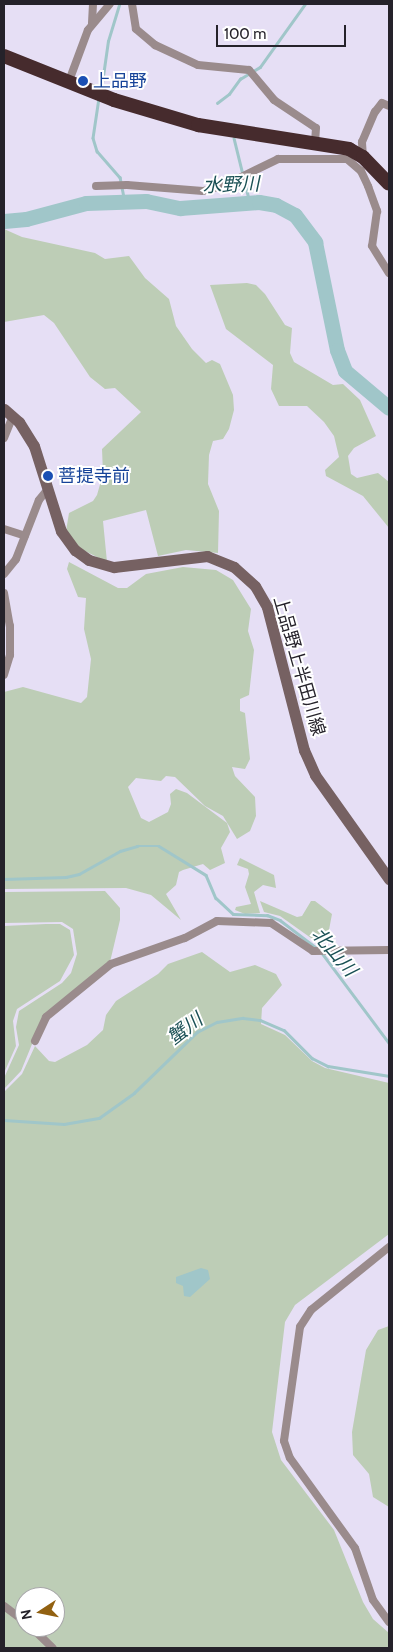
<!DOCTYPE html>
<meta charset="utf-8">
<style>
body{margin:0}
#map{position:relative;width:393px;height:1652px;overflow:hidden;background:#e6dff5;font-family:Cabin,"Noto Sans JP",sans-serif}
div>[style]{position:absolute}
[style*='--x']{left:calc(var(--x)*1px);top:calc(var(--y)*1px);width:calc(var(--w)*1px);rotate:calc(var(--a)*1deg)}
.green>*{inset:0;background:#bdcdb6}
.water>*{inset:0;background:#a0c6c9}
.stream>*{height:2.5px;margin:-1.25px;padding:0 1.25px;transform-origin:1.25px;border-radius:1.25px;background:#a0c6c9}
.river>*{height:15px;margin:-7.5px;padding:0 7.5px;transform-origin:7.5px;border-radius:7.5px;background:#a0c6c9}
.street>*{height:8px;margin:-4px;padding:0 4px;transform-origin:4px;border-radius:4px;background:#9a8b8c}
.secondary>*{height:11px;margin:-5.5px;padding:0 5.5px;transform-origin:5.5px;border-radius:5.5px;background:#766162}
.highway>*{height:14px;margin:-7px;padding:0 7px;transform-origin:7px;border-radius:7px;background:#462b2d}
.dots>*{width:14px;height:14px;translate:-50% -50%;box-sizing:border-box;border:2px solid #fff;border-radius:50%}
span{translate:-50% -50%;white-space:nowrap;text-align:center;line-height:1.15;-webkit-text-stroke:4px #fff;paint-order:stroke}
.transit-label{font-size:18px;color:#164399}
.left{translate:0 -50%;text-align:left}
.street-label{font-size:18px;color:#25222a}
.water-label{font-size:19px;color:#1a5055;font-style:italic}
.frame{position:absolute;inset:0;border:5px solid #25222a;pointer-events:none}
.north{position:absolute;left:15px;top:1587px;width:50px;height:50px;box-sizing:border-box;background:#fff;border:1px solid #a8a7aa;border-radius:50%;rotate:259deg;font-size:14px;font-weight:700;line-height:20px;text-align:center;color:#25222a}
.north::after{content:'';display:block;margin:auto;width:18px;height:22px;background:#926111;clip-path:polygon(50% 0,100% 100%,50% 72%,0 100%)}
.scale{position:absolute;left:216px;top:25px;width:130px;height:22px;box-sizing:border-box;border:2px solid #25222a;border-top:0;padding-left:6px;font-size:15px;line-height:18px;white-space:nowrap;color:#25222a;-webkit-text-stroke:4px #fff;paint-order:stroke}
</style>
<div id="map">
<div class="green">
<div style="clip-path:polygon(4px 229px,22px 237px,95px 253px,105px 259px,129px 256px,145px 278px,169px 299px,176px 326px,192px 349px,206px 363px,212px 360px,220px 364px,233px 395px,234px 410px,229px 429px,223px 439px,213px 441px,209px 455px,208px 484px,219px 511px,218px 553px,186px 550px,158px 556px,146px 510px,103px 521px,107px 562px,81px 549px,66px 531px,69px 513px,93px 501px,97px 495px,103px 474px,102px 449px,141px 412px,115px 388px,105px 389px,90px 377px,54px 323px,44px 315px,4px 322px)"></div>
<div style="clip-path:polygon(247px 283px,256px 285px,265px 294px,285px 325px,292px 328px,290px 353px,294px 362px,333px 385px,343px 384px,360px 400px,376px 436px,354px 448px,348px 456px,351px 474px,357px 478px,378px 473px,389px 482px,389px 528px,363px 496px,326px 476px,325px 470px,339px 457px,334px 436px,324px 422px,307px 406px,279px 406px,271px 389px,273px 365px,226px 329px,210px 285px)"></div>
<div style="clip-path:polygon(69px 562px,118px 588px,127px 588px,146px 574px,183px 567px,216px 570px,233px 580px,251px 609px,248px 631px,254px 650px,249px 695px,240px 699px,240px 711px,245px 713px,250px 759px,245px 769px,232px 767px,235px 776px,255px 797px,256px 816px,250px 831px,237px 839px,223px 816px,205px 806px,175px 777px,166px 776px,161px 781px,136px 778px,128px 787px,141px 818px,149px 822px,168px 812px,171px 804px,170px 794px,176px 789px,187px 793px,227px 823px,230px 832px,221px 848px,225px 863px,210px 870px,203px 864px,183px 870px,179px 872px,176px 885px,166px 894px,181px 920px,151px 895px,126px 888px,4px 889px,4px 692px,23px 687px,81px 703px,87px 697px,91px 659px,84px 629px,86px 598px,78px 597px,67px 569px)"></div>
<div style="clip-path:polygon(240px 858px,274px 875px,276px 888px,263px 885px,254px 892px,260px 913px,245px 914px,235px 910px,236px 907px,251px 904px,245px 887px,249px 874px,248px 869px,237px 865px)"></div>
<div style="clip-path:polygon(105px 891px,120px 908px,120px 920px,110px 962px,44px 1015px,21px 1071px,4px 1089px,4px 1078px,19px 1045px,16px 1027px,19px 1011px,62px 983px,71px 973px,77px 954px,73px 929px,62px 922px,4px 923px,4px 892px)"></div>
<div style="clip-path:polygon(260px 901px,297px 917px,302px 916px,311px 901px,315px 901px,332px 914px,329px 930px,318px 943px,280px 916px,264px 912px)"></div>
<div style="clip-path:polygon(46px 924px,60px 924px,70px 930px,74px 955px,60px 981px,17px 1009px,13px 1021px,16px 1046px,4px 1073px,4px 926px)"></div>
<div style="clip-path:polygon(202px 952px,230px 972px,255px 965px,276px 974px,282px 985px,262px 1008px,261px 1024px,285px 1035px,312px 1061px,325px 1068px,389px 1083px,389px 1234px,295px 1305px,285px 1322px,272px 1432px,281px 1460px,334px 1530px,363px 1602px,373px 1619px,389px 1633px,389px 1648px,55px 1648px,34px 1627px,55px 1627px,55px 1597px,25px 1597px,25px 1620px,4px 1604px,4px 1092px,22px 1074px,35px 1046px,49px 1061px,55px 1062px,87px 1045px,103px 1030px,106px 1015px,116px 1001px,158px 974px,168px 964px)"></div>
<div style="clip-path:polygon(389px 1326px,389px 1507px,373px 1497px,369px 1474px,353px 1455px,352px 1432px,366px 1350px,378px 1330px)"></div>
<div style="clip-path:polygon(4px 1609px,35px 1633px,50px 1648px,4px 1648px)"></div>
</div>
<div class="water">
<div style="clip-path:polygon(201px 1268px,208px 1270px,210px 1279px,190px 1297px,184px 1296px,183px 1286px,176px 1283px,176px 1277px)"></div>
</div>
<div class="stream">
<div style="--x:101;--y:90;--w:49;--a:-81.9"></div>
<div style="--x:108;--y:41;--w:39;--a:-73"></div>
<div style="--x:99;--y:98;--w:40;--a:98.5"></div>
<div style="--x:93;--y:138;--w:14;--a:73"></div>
<div style="--x:97;--y:151;--w:35;--a:49"></div>
<div style="--x:120;--y:177;--w:25;--a:79"></div>
<div style="--x:217;--y:103;--w:15;--a:-37"></div>
<div style="--x:229;--y:94;--w:19;--a:-54"></div>
<div style="--x:240;--y:79;--w:23;--a:-31"></div>
<div style="--x:260;--y:67;--w:77;--a:-54.5"></div>
<div style="--x:234;--y:138;--w:67;--a:76.2"></div>
<div style="--x:4;--y:879;--w:62;--a:-1.8"></div>
<div style="--x:66;--y:877;--w:13;--a:-13"></div>
<div style="--x:79;--y:874;--w:47;--a:-29.3"></div>
<div style="--x:120;--y:851;--w:18;--a:-16"></div>
<div style="--x:137;--y:846;--w:22;--a:0"></div>
<div style="--x:159;--y:846;--w:55;--a:31.7"></div>
<div style="--x:206;--y:875;--w:25;--a:67"></div>
<div style="--x:216;--y:898;--w:23;--a:43"></div>
<div style="--x:233;--y:914;--w:34;--a:2"></div>
<div style="--x:267;--y:915;--w:14;--a:21"></div>
<div style="--x:280;--y:920;--w:48;--a:37.3"></div>
<div style="--x:322;--y:953;--w:112;--a:53.3"></div>
<div style="--x:4;--y:1120;--w:60;--a:3.8"></div>
<div style="--x:64;--y:1124;--w:36;--a:-10"></div>
<div style="--x:99;--y:1118;--w:43;--a:-35.5"></div>
<div style="--x:134;--y:1093;--w:88;--a:-44.1"></div>
<div style="--x:197;--y:1032;--w:22;--a:-27"></div>
<div style="--x:217;--y:1022;--w:26;--a:-9"></div>
<div style="--x:243;--y:1018;--w:17;--a:7"></div>
<div style="--x:260;--y:1020;--w:26;--a:23"></div>
<div style="--x:284;--y:1030;--w:40;--a:45"></div>
<div style="--x:312;--y:1058;--w:18;--a:27"></div>
<div style="--x:328;--y:1066;--w:62;--a:9.3"></div>
</div>
<div class="river">
<div style="--x:4;--y:221;--w:22;--a:-5"></div>
<div style="--x:26;--y:219;--w:62;--a:-14.9"></div>
<div style="--x:86;--y:203;--w:60;--a:-1.9"></div>
<div style="--x:146;--y:201;--w:35;--a:12"></div>
<div style="--x:180;--y:208;--w:79;--a:-4.3"></div>
<div style="--x:259;--y:202;--w:17;--a:10"></div>
<div style="--x:276;--y:205;--w:21;--a:28"></div>
<div style="--x:295;--y:215;--w:34;--a:53"></div>
<div style="--x:315;--y:242;--w:110;--a:78.5"></div>
<div style="--x:337;--y:350;--w:22;--a:69"></div>
<div style="--x:345;--y:371;--w:57;--a:40.1"></div>
</div>
<div class="street">
<div style="--x:132;--y:4;--w:25;--a:81"></div>
<div style="--x:136;--y:29;--w:25;--a:40"></div>
<div style="--x:155;--y:45;--w:47;--a:24.9"></div>
<div style="--x:198;--y:65;--w:51;--a:5.6"></div>
<div style="--x:249;--y:70;--w:39;--a:50"></div>
<div style="--x:274;--y:100;--w:50;--a:33.7"></div>
<div style="--x:316;--y:128;--w:15;--a:94"></div>
<div style="--x:92;--y:23;--w:19;--a:-87"></div>
<div style="--x:69;--y:81;--w:54;--a:-69.6"></div>
<div style="--x:88;--y:30;--w:34;--a:-50"></div>
<div style="--x:363;--y:157;--w:15;--a:-94"></div>
<div style="--x:362;--y:142;--w:33;--a:-67"></div>
<div style="--x:375;--y:112;--w:11;--a:-52"></div>
<div style="--x:382;--y:103;--w:8;--a:23"></div>
<div style="--x:96;--y:186;--w:31;--a:-2"></div>
<div style="--x:127;--y:185;--w:76;--a:4.5"></div>
<div style="--x:203;--y:191;--w:23;--a:-15"></div>
<div style="--x:225;--y:185;--w:59;--a:-26.1"></div>
<div style="--x:278;--y:159;--w:69;--a:0"></div>
<div style="--x:347;--y:159;--w:18;--a:41"></div>
<div style="--x:361;--y:171;--w:17;--a:65"></div>
<div style="--x:368;--y:186;--w:27;--a:70"></div>
<div style="--x:377;--y:211;--w:35;--a:98"></div>
<div style="--x:372;--y:246;--w:32;--a:58"></div>
<div style="--x:4;--y:438;--w:24;--a:-68"></div>
<div style="--x:4;--y:529;--w:22;--a:18"></div>
<div style="--x:4;--y:574;--w:19;--a:-51"></div>
<div style="--x:16;--y:559;--w:63;--a:-68.7"></div>
<div style="--x:39;--y:500;--w:13;--a:-51"></div>
<div style="--x:4;--y:593;--w:34;--a:80"></div>
<div style="--x:10;--y:626;--w:29;--a:90"></div>
<div style="--x:10;--y:655;--w:21;--a:107"></div>
<div style="--x:35;--y:1041;--w:26;--a:-65"></div>
<div style="--x:46;--y:1017;--w:84;--a:-39.2"></div>
<div style="--x:111;--y:964;--w:78;--a:-19.4"></div>
<div style="--x:185;--y:938;--w:36;--a:-28"></div>
<div style="--x:217;--y:921;--w:54;--a:2.1"></div>
<div style="--x:271;--y:923;--w:50;--a:33.7"></div>
<div style="--x:313;--y:951;--w:76;--a:-0.8"></div>
<div style="--x:389;--y:1247;--w:100;--a:141.1"></div>
<div style="--x:311;--y:1310;--w:20;--a:123"></div>
<div style="--x:300;--y:1327;--w:115;--a:98"></div>
<div style="--x:284;--y:1441;--w:18;--a:71"></div>
<div style="--x:290;--y:1458;--w:111;--a:54.2"></div>
<div style="--x:355;--y:1548;--w:55;--a:70.9"></div>
<div style="--x:373;--y:1600;--w:27;--a:54"></div>
<div style="--x:4;--y:1606;--w:26;--a:37"></div>
<div style="--x:31;--y:1627;--w:30;--a:44"></div>
</div>
<div class="secondary">
<div style="--x:4;--y:409;--w:20;--a:41"></div>
<div style="--x:19;--y:422;--w:28;--a:58"></div>
<div style="--x:34;--y:446;--w:89;--a:72.4"></div>
<div style="--x:61;--y:531;--w:24;--a:54"></div>
<div style="--x:75;--y:550;--w:17;--a:36"></div>
<div style="--x:89;--y:560;--w:26;--a:16"></div>
<div style="--x:114;--y:567;--w:94;--a:-6.7"></div>
<div style="--x:207;--y:556;--w:29;--a:22"></div>
<div style="--x:234;--y:567;--w:28;--a:42"></div>
<div style="--x:255;--y:586;--w:24;--a:60"></div>
<div style="--x:267;--y:607;--w:148;--a:75.5"></div>
<div style="--x:304;--y:750;--w:27;--a:66"></div>
<div style="--x:315;--y:775;--w:128;--a:54.6"></div>
</div>
<div class="highway">
<div style="--x:4;--y:56;--w:118;--a:21.8"></div>
<div style="--x:114;--y:100;--w:88;--a:16.6"></div>
<div style="--x:198;--y:125;--w:153;--a:9"></div>
<div style="--x:349;--y:149;--w:16;--a:30"></div>
<div style="--x:363;--y:157;--w:37;--a:46"></div>
</div>
<div class="dots">
<div style="left:83px;top:81px;background:#1a4fb4"></div>
<div style="left:48px;top:476px;background:#1a4fb4"></div>
</div>
<div class="transit-label">
<span class="left" style="left:93px;top:81px">上品野</span>
<span class="left" style="left:58px;top:476px">菩提寺前</span>
</div>
<div class="street-label">
<span style="left:299px;top:666px;rotate:74deg">上品野上半田川線</span>
</div>
<div class="water-label">
<span style="left:231px;top:185px;rotate:-2deg">水野川</span>
<span style="left:334px;top:952px;rotate:49deg">北山川</span>
<span style="left:185px;top:1029px;rotate:-37deg">蟹川</span>
</div>
<div class="frame"></div>
<div class="north">N</div>
<div class="scale">100 m</div>
</div>
